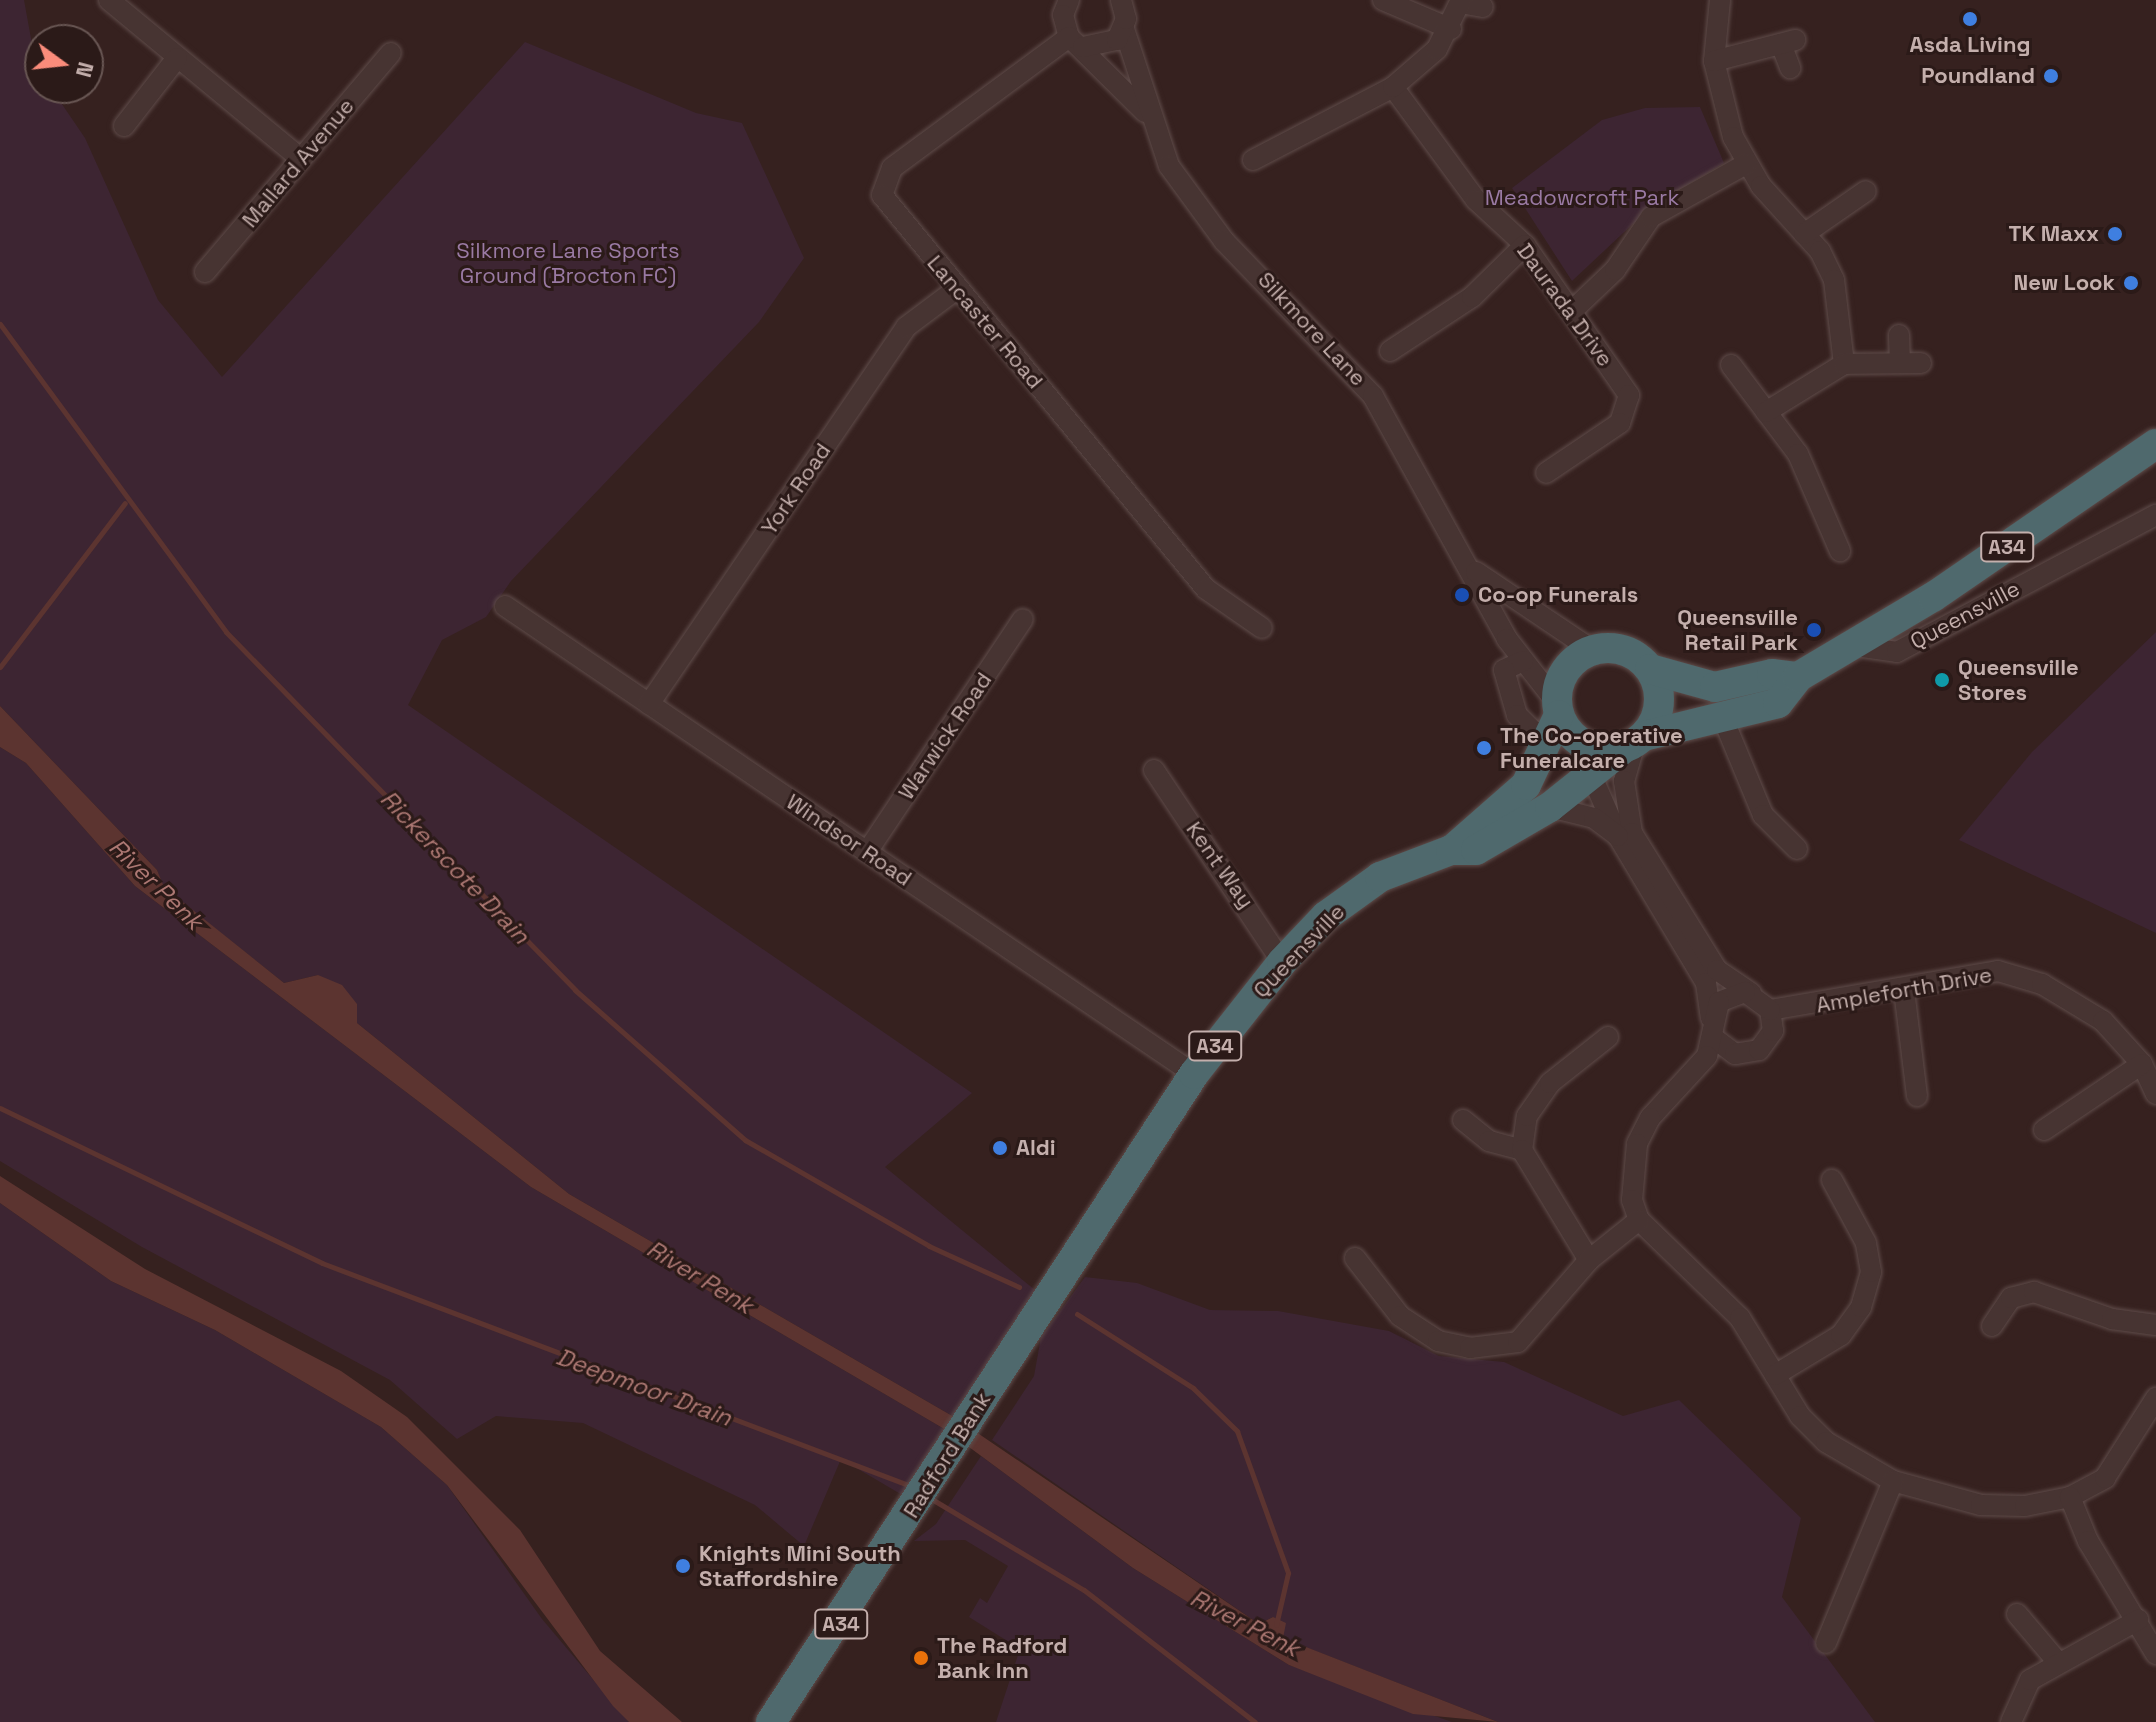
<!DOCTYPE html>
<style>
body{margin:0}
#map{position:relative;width:2156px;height:1722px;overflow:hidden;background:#36211f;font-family:"Space Grotesk",sans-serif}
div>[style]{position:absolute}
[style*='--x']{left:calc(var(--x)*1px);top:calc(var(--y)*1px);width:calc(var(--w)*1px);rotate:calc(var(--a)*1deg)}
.green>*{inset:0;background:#3d2532}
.water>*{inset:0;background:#5c3430}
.stream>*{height:5px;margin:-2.5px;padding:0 2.5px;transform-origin:2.5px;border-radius:2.5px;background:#5c3430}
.roads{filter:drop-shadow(0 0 2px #5f4c4a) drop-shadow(0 0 2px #5f4c4a)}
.minor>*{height:20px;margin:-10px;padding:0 10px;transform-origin:10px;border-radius:10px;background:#473432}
.highway>*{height:30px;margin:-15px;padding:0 15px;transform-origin:15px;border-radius:15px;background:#4f696d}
.highway>.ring{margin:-15px;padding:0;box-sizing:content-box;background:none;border:30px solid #4f696d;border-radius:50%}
.dots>*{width:22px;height:22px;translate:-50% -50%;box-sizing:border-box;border:4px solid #2b1a18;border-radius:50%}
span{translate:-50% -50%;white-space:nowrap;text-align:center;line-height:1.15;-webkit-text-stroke:6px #2b1a18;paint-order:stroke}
.shield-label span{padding:2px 6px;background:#2b1a18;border:2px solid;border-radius:6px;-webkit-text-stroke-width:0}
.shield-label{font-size:20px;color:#c4afac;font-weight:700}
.poi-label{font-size:22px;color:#c4afac;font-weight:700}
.right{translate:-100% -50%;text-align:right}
.left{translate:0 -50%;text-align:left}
.street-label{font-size:22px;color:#c4afac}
.park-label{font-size:22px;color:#9a7aa4}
.water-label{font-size:24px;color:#ad7873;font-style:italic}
.north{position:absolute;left:24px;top:24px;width:80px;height:80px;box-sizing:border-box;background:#2b1a18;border:2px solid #685653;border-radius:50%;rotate:105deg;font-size:22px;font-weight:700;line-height:32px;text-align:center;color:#c4afac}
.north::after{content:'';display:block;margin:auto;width:28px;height:36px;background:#fa8c7b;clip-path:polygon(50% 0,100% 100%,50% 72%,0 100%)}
</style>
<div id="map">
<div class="green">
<div style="clip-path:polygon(0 0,24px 0,40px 88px,51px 88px,85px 138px,158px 300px,222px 377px,525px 42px,696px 113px,742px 123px,804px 258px,759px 322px,511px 581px,486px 617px,442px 640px,408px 705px,972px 1093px,885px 1167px,1035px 1290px,954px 1417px,569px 1194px,357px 1023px,357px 1004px,318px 975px,284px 983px,163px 887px,157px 870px,0 706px)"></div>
<div style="clip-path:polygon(1700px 107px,1724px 163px,1653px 205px,1572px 281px,1512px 188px,1602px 120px,1645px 108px)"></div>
<div style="clip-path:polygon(2156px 632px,2156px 933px,1959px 840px,2032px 752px)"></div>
<div style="clip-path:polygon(0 747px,26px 763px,135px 886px,531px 1187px,946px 1430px,904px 1496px,841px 1459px,804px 1546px,755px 1505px,583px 1423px,496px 1416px,457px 1439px,390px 1380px,142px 1247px,0 1161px)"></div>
<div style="clip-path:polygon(0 1203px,111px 1281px,215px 1330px,381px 1427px,447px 1485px,542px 1619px,629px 1722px,0 1722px)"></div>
<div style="clip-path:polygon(1085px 1277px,1137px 1283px,1210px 1310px,1278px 1311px,1389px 1331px,1439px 1356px,1504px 1362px,1623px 1416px,1679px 1400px,1801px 1518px,1782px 1597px,1875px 1722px,1498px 1722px,1282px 1638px,1273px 1617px,1259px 1624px,992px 1440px,1034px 1376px,1041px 1337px)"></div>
<div style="clip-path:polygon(981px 1456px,1133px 1568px,1289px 1665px,1452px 1722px,996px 1722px,1020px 1649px,969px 1617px,980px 1598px,987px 1603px,1008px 1566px,965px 1540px,914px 1541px,936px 1524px)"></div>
</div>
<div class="water">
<div style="clip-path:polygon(0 706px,157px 870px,164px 887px,284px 983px,318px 975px,342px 985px,357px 1004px,357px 1023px,569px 1194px,954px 1417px,1259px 1624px,1273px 1617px,1286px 1623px,1283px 1638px,1498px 1722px,1413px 1714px,1289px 1665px,1133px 1568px,946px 1430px,531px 1187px,135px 886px,26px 763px,0 747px)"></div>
<div style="clip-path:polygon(0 1176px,145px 1269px,341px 1371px,407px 1417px,520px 1530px,600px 1651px,682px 1722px,629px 1722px,613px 1706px,447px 1485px,381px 1427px,215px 1330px,111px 1281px,0 1203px)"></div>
</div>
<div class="stream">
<div style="--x:0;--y:324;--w:382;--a:53.7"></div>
<div style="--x:226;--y:632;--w:500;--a:45.7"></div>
<div style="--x:575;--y:990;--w:227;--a:41.4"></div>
<div style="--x:745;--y:1140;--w:212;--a:29.9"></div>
<div style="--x:929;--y:1246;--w:99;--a:24.5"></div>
<div style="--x:0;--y:667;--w:206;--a:-52.7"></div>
<div style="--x:0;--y:1108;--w:357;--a:25.7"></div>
<div style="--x:322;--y:1263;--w:630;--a:20.74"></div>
<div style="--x:1077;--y:1314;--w:138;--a:32.5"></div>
<div style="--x:1193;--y:1388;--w:62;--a:44.3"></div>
<div style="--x:1237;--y:1431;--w:151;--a:70.2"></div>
<div style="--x:1288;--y:1573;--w:53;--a:103"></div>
<div style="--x:930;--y:1498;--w:179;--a:30.9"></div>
<div style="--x:1084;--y:1590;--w:216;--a:37.7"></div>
</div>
<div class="roads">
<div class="minor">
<div style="--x:109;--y:0;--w:249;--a:39.6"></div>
<div style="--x:1069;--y:0;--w:16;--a:112"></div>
<div style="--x:1063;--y:15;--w:23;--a:75"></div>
<div style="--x:1069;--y:37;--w:107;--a:44.6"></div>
<div style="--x:1383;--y:0;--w:74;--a:23.1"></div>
<div style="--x:1720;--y:0;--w:61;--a:95.6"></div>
<div style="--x:1714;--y:61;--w:78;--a:76"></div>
<div style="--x:1733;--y:137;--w:56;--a:60.3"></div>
<div style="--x:1761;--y:186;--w:88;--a:47.8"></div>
<div style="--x:1820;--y:251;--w:32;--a:64"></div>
<div style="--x:1834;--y:280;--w:85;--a:83.2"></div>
<div style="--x:1460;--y:3;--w:23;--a:10"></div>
<div style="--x:1124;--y:29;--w:144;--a:71.8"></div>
<div style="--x:1169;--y:166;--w:93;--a:53.7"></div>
<div style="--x:1224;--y:241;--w:215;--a:46.1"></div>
<div style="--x:1373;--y:396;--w:277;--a:61.1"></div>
<div style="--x:1507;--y:639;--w:81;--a:52"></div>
<div style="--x:1069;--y:37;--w:220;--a:143.5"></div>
<div style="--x:892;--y:168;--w:29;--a:110"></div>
<div style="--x:882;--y:195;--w:510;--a:50.57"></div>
<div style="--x:1206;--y:589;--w:68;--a:34.9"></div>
<div style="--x:1781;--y:44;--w:26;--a:69"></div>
<div style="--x:1083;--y:47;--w:35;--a:-12"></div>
<div style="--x:1117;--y:40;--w:23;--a:-67"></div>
<div style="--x:1126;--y:19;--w:20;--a:-105"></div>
<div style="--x:1714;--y:61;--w:84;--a:-14.5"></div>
<div style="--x:1393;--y:87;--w:140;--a:53.7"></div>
<div style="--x:1476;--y:200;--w:67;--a:42.6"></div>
<div style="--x:1525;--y:245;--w:183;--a:55.3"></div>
<div style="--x:1629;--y:395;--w:29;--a:108"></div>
<div style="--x:1620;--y:423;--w:89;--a:146"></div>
<div style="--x:124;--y:126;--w:86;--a:-52.1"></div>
<div style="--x:1253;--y:160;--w:158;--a:-27.5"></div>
<div style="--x:1393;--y:87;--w:58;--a:-40.8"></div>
<div style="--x:1437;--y:49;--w:55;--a:-63.9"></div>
<div style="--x:1804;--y:234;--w:75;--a:-34.7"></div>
<div style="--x:205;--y:272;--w:287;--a:-49.7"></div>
<div style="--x:1574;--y:309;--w:57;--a:-43.6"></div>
<div style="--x:1615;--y:270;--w:64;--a:-55.8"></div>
<div style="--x:1651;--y:217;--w:109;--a:-29.2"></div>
<div style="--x:1899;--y:335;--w:28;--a:88"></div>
<div style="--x:1390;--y:351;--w:98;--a:-33.4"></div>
<div style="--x:1472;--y:297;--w:74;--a:-44.5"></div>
<div style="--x:1731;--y:365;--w:111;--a:53"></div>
<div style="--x:1798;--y:454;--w:106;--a:66.6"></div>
<div style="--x:1766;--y:412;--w:92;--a:-31.6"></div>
<div style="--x:1844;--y:364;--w:77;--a:-0.7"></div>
<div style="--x:1476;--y:572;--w:140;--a:33.9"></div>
<div style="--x:505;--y:606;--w:833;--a:34.19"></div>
<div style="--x:1856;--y:646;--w:41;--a:8.3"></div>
<div style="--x:1897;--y:652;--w:293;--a:-27.9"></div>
<div style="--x:1523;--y:661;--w:21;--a:155"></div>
<div style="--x:1504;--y:670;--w:47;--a:73.9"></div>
<div style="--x:1517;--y:715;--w:27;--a:45"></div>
<div style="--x:1536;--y:734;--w:18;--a:-22"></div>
<div style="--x:649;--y:704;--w:456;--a:-55.7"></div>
<div style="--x:906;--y:327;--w:65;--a:-36.9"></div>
<div style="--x:1722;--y:716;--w:107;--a:67.5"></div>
<div style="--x:1763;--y:815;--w:48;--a:45"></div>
<div style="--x:1575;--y:738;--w:107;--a:66.3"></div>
<div style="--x:1618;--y:836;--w:171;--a:59.1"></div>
<div style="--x:1706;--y:983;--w:35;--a:82"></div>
<div style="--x:1635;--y:743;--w:40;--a:106"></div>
<div style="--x:1624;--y:781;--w:53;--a:81.3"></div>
<div style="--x:1632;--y:833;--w:161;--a:58.2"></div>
<div style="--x:1717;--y:970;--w:41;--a:34.1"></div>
<div style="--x:1154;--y:770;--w:231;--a:56.3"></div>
<div style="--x:1550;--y:807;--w:45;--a:14"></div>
<div style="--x:1594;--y:818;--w:30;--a:37"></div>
<div style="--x:867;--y:852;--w:280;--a:-56.2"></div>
<div style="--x:1904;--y:990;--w:107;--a:83"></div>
<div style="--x:1770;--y:1010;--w:231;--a:-9.7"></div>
<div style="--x:1998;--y:971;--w:46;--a:16.5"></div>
<div style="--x:2042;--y:984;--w:71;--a:31.2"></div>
<div style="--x:2103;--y:1021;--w:58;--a:47.8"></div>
<div style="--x:2142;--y:1064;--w:33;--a:65"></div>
<div style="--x:1715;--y:1039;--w:25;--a:37"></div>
<div style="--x:1735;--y:1054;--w:24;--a:-9"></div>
<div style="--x:1759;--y:1050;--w:24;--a:-54"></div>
<div style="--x:1773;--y:1031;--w:21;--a:-98"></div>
<div style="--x:1770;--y:1010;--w:31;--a:-144"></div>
<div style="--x:1745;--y:992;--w:28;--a:159"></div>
<div style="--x:1719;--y:1002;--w:55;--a:102.5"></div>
<div style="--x:1707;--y:1056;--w:84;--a:132.6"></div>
<div style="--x:1650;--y:1118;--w:29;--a:117"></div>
<div style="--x:1637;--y:1144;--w:56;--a:95.1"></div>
<div style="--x:1632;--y:1200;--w:21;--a:71"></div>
<div style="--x:1639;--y:1220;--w:141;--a:44.1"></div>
<div style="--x:1740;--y:1318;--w:115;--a:58.5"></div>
<div style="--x:1800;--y:1416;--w:37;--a:45"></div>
<div style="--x:1826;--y:1442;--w:78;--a:30.2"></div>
<div style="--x:1893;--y:1481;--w:91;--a:15.3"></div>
<div style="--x:1981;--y:1505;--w:44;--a:1.3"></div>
<div style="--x:2025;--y:1506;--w:46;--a:-11.3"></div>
<div style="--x:2070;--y:1497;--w:40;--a:-28"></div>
<div style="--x:2105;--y:1478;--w:95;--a:-57.5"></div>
<div style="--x:1463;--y:1120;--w:33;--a:39"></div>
<div style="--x:1489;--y:1141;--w:34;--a:15"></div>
<div style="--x:2044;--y:1130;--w:118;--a:-34"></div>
<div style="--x:1522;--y:1150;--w:34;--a:-82"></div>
<div style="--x:1527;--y:1116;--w:40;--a:-55.1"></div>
<div style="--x:1550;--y:1083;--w:74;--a:-38.4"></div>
<div style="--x:1522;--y:1150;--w:129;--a:58.7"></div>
<div style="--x:1355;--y:1258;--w:73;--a:52.2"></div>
<div style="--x:1400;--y:1316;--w:45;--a:33.3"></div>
<div style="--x:1438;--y:1341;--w:33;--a:12"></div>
<div style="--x:1470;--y:1348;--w:48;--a:-7.1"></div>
<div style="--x:1518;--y:1342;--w:108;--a:-49.1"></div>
<div style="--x:1589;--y:1260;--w:64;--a:-38.7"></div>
<div style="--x:1992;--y:1326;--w:34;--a:-56"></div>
<div style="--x:2011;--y:1298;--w:24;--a:-15"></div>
<div style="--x:2034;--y:1292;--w:83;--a:19.1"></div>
<div style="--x:2112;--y:1319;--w:44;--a:7.8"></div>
<div style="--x:1775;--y:1375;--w:77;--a:-31.2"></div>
<div style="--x:1841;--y:1335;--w:34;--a:-54"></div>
<div style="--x:1861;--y:1307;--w:36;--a:-74"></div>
<div style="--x:1871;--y:1272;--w:29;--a:-100"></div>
<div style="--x:1866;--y:1243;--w:72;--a:-118.4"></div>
<div style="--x:2070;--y:1497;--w:48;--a:67.8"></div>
<div style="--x:2088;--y:1541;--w:132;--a:59"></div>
<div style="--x:2017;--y:1614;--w:60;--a:49.7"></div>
<div style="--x:1826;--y:1643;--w:175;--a:-67.5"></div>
<div style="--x:2011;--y:1722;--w:46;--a:-65.7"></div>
<div style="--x:2030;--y:1680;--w:124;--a:-29.1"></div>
</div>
<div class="highway">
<div class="ring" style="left:1557px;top:648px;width:72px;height:72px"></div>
<div style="--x:1650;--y:669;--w:67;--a:15.5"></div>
<div style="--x:1715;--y:687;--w:58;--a:-12.8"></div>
<div style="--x:1772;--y:674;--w:26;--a:7"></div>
<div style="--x:1644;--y:736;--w:138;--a:-13.8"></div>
<div style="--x:1778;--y:703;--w:33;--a:-52"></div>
<div style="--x:1798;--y:677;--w:157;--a:-30.7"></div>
<div style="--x:1933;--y:597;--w:270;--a:-34.5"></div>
<div style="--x:1453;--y:849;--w:97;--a:-41.2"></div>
<div style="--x:1526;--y:785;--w:77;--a:-64.8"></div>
<div style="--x:771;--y:1722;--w:774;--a:-56.86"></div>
<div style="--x:1194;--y:1074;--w:142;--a:-51.8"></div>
<div style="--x:1282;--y:962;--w:64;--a:-46.3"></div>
<div style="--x:1326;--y:916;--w:67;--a:-35.8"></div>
<div style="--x:1380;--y:877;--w:76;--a:-20.8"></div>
<div style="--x:1451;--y:850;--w:25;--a:0"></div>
<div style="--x:1476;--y:850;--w:86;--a:-30.2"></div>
<div style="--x:1550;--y:807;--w:95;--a:-38.6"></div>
</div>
</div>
<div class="dots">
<div style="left:1970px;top:19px;background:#3f7fe0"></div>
<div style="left:2051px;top:76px;background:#3f7fe0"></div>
<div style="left:2115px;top:234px;background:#3f7fe0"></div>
<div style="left:2131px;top:283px;background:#3f7fe0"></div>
<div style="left:1462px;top:595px;background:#1a4fb4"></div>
<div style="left:1814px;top:630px;background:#1a4fb4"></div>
<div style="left:1942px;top:680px;background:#0f9aa8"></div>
<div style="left:1484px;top:748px;background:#3f7fe0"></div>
<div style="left:1000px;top:1148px;background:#3f7fe0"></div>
<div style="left:683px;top:1566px;background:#3f7fe0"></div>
<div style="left:921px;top:1658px;background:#e8710a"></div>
</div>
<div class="shield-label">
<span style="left:2007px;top:547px">A34</span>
<span style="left:1215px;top:1046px">A34</span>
<span style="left:841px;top:1624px">A34</span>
</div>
<div class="poi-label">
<span style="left:1970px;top:45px">Asda Living</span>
<span class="right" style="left:2035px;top:76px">Poundland</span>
<span class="right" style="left:2099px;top:234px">TK Maxx</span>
<span class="right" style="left:2115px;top:283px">New Look</span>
<span class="left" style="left:1478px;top:595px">Co-op Funerals</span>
<span class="right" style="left:1798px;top:630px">Queensville<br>Retail Park</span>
<span class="left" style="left:1958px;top:680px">Queensville<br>Stores</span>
<span class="left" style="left:1500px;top:748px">The Co-operative<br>Funeralcare</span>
<span class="left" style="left:1016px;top:1148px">Aldi</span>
<span class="left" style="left:699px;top:1566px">Knights Mini South<br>Staffordshire</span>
<span class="left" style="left:937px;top:1658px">The Radford<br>Bank Inn</span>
</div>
<div class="street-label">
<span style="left:298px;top:163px;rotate:-50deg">Mallard Avenue</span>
<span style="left:1565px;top:305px;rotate:54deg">Daurada Drive</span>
<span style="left:985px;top:322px;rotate:50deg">Lancaster Road</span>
<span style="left:1312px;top:329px;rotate:47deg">Silkmore Lane</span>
<span style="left:796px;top:489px;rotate:-56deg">York Road</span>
<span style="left:1965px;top:615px;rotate:-28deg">Queensville</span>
<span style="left:945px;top:736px;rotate:-56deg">Warwick Road</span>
<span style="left:849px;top:840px;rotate:34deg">Windsor Road</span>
<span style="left:1220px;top:865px;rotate:55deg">Kent Way</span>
<span style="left:1299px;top:951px;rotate:-46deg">Queensville</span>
<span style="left:1904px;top:990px;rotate:-10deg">Ampleforth Drive</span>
<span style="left:947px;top:1455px;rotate:-58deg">Radford Bank</span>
</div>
<div class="park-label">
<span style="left:1582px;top:198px">Meadowcroft Park</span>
<span style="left:568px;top:263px">Silkmore Lane Sports<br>Ground (Brocton FC)</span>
</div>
<div class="water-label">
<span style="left:455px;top:867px;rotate:46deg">Rickerscote Drain</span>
<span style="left:156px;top:884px;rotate:44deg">River Penk</span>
<span style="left:700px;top:1277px;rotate:31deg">River Penk</span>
<span style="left:644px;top:1387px;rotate:20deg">Deepmoor Drain</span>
<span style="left:1245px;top:1623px;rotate:27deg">River Penk</span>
</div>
<div class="north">N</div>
</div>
